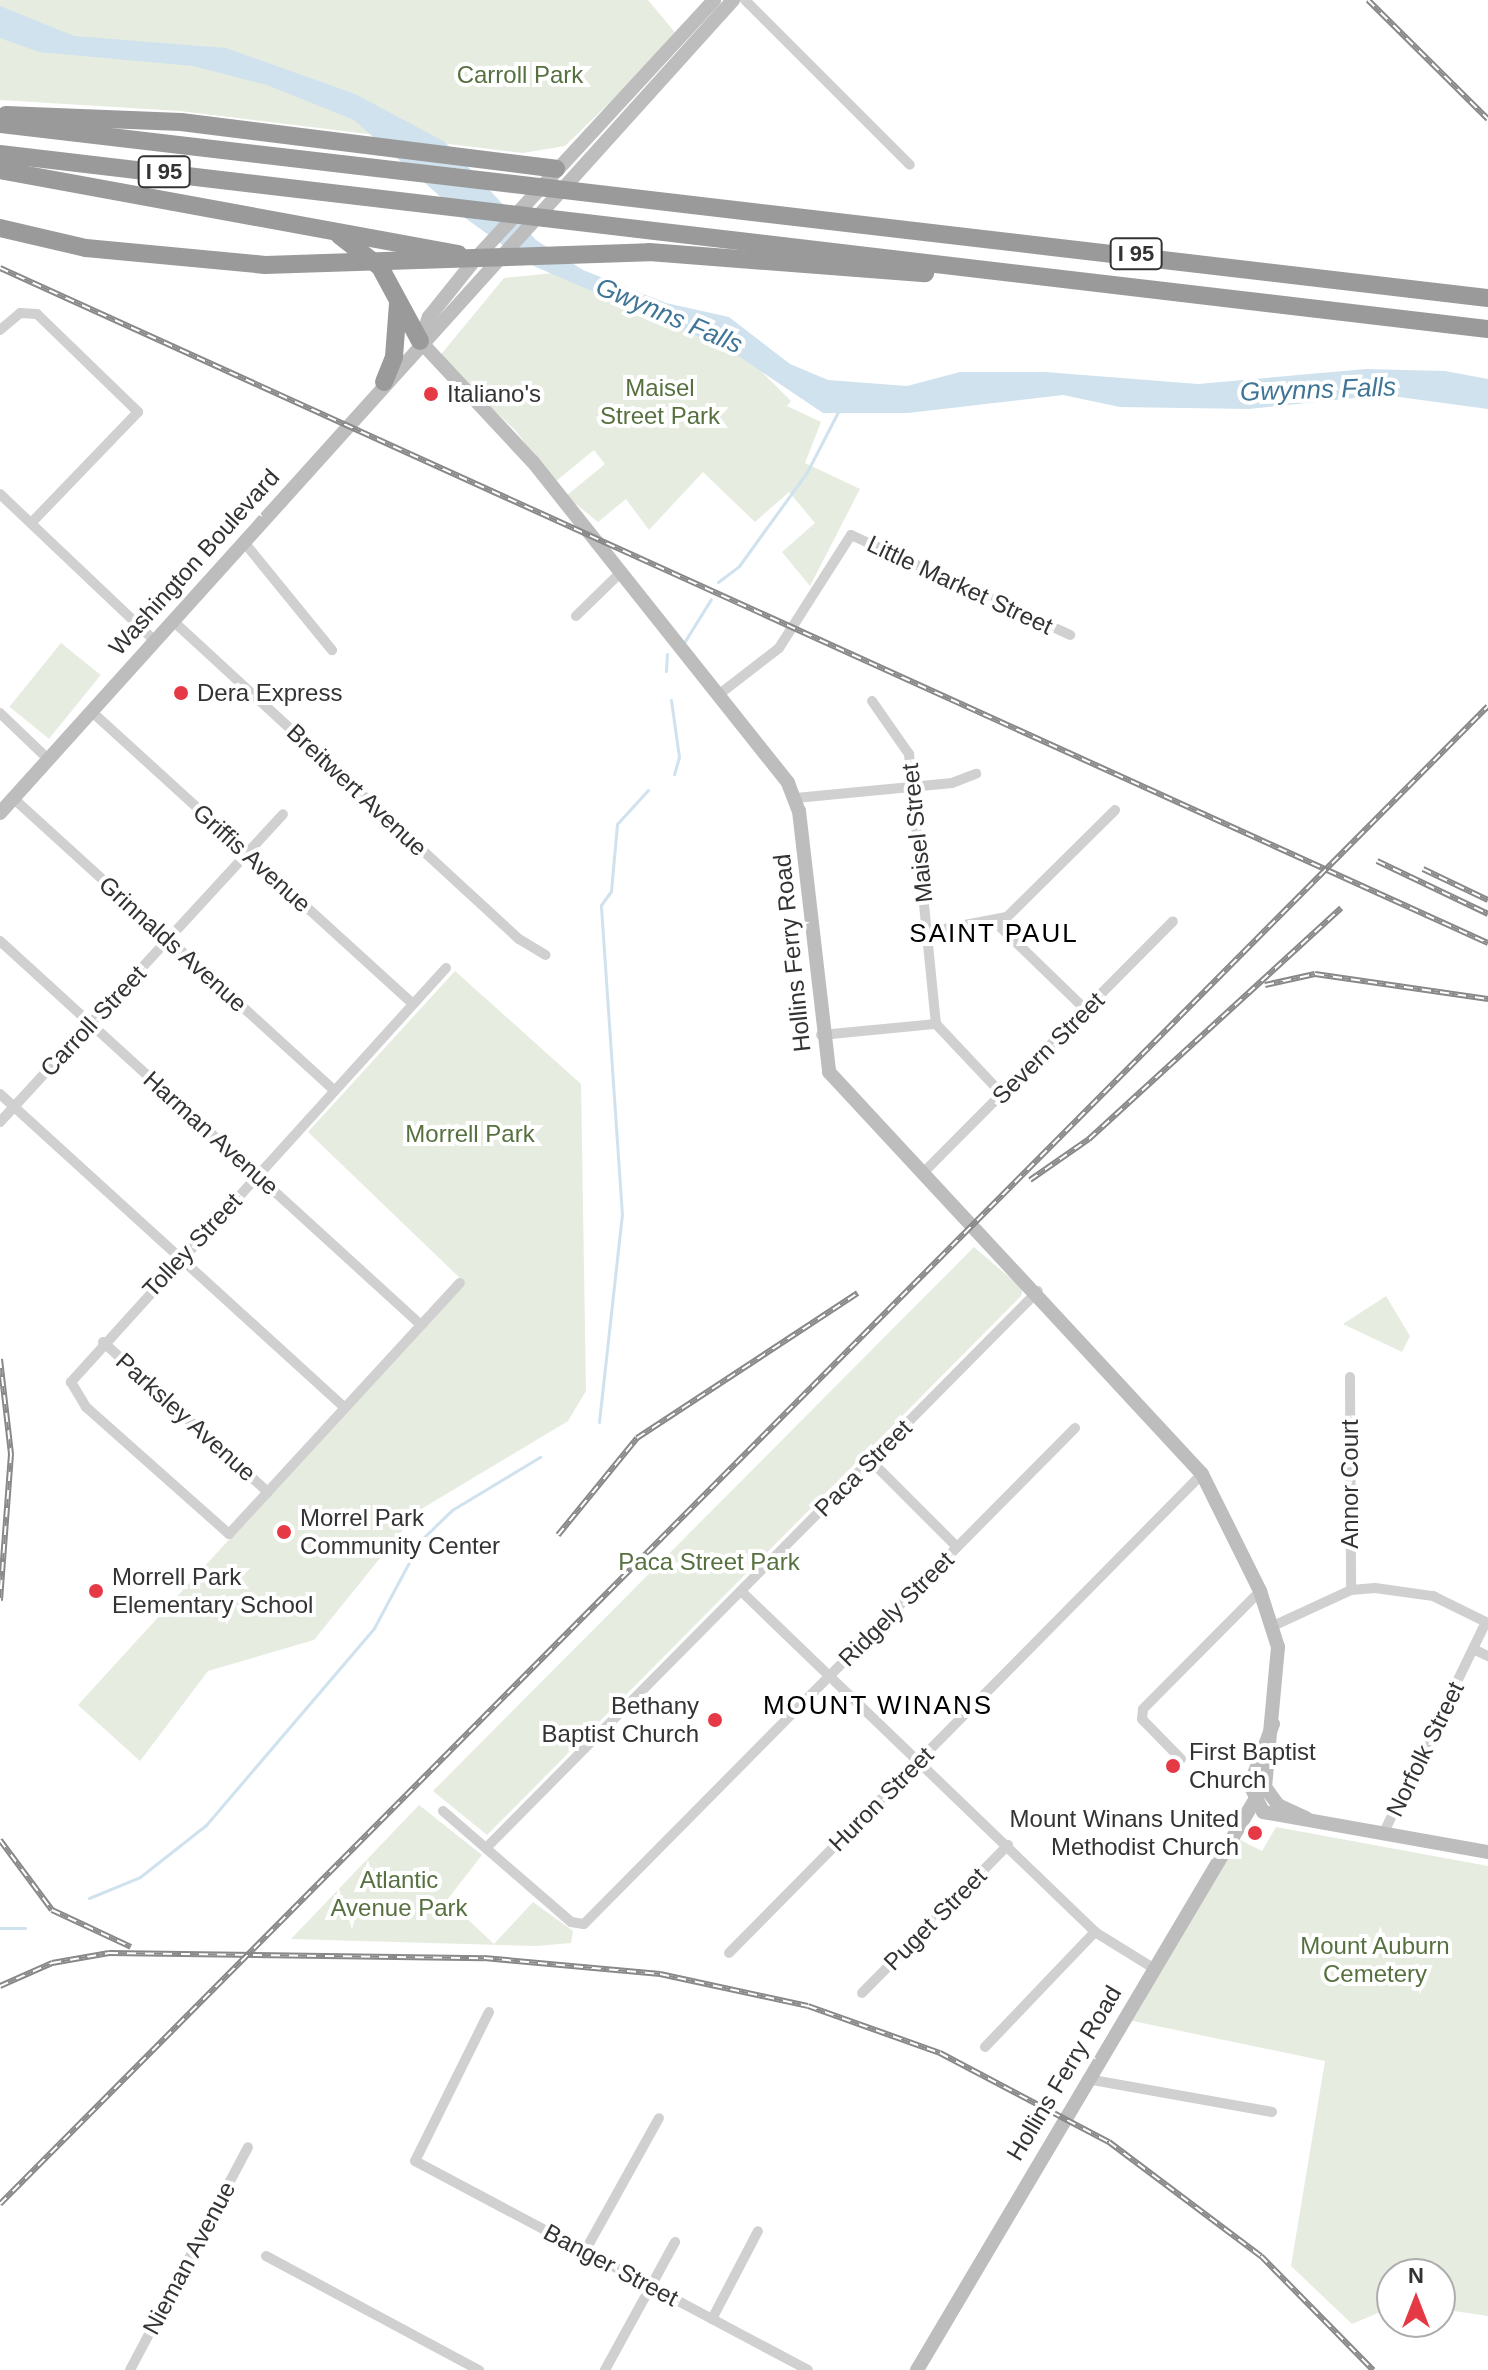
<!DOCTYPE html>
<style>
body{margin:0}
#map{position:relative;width:1488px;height:2370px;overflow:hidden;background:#fff;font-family:Helvetica,sans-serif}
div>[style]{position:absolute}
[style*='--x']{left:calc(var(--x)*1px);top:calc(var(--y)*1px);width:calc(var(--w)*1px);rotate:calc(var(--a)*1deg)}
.green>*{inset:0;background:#e6ecdf;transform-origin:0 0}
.water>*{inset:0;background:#cfe2ee}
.stream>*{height:3px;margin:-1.5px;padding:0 1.5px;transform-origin:1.5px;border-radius:1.5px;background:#cfe2ee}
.street>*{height:10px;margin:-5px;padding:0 5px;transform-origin:5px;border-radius:5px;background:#d0d0d0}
.secondary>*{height:14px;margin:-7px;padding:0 7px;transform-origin:7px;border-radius:7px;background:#bdbdbd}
.highway>*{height:18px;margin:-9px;padding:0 9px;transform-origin:9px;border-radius:9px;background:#9a9a9a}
.rail>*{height:6px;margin-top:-3px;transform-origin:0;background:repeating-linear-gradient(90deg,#fff 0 9px,#888 0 18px);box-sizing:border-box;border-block:2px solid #888}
.dots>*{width:22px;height:22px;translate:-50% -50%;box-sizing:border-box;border:4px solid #fff;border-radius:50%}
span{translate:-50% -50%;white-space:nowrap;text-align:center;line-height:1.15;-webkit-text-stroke:8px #fff;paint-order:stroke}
.shield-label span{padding:2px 6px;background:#fff;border:2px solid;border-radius:6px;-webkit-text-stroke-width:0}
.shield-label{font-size:22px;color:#333;font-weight:700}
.park-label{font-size:24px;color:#56703f}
.poi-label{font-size:24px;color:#333}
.left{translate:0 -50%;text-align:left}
.right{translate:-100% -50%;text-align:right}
.street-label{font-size:24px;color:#333}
.water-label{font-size:26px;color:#3f7597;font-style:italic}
.neighbourhood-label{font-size:26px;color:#000;letter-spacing:2px}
.north{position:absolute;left:1376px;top:2258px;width:80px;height:80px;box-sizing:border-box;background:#fff;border:2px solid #adadad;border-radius:50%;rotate:0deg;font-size:22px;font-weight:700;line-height:32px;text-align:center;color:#333}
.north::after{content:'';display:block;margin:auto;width:28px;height:36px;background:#e63946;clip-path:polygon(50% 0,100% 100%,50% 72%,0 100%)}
</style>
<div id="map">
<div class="green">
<div style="clip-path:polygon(0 0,648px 0,678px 36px,565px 146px,523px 153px,180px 111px,0 100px)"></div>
<div style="clip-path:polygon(554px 273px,750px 360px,791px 401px,787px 406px,821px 422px,805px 463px,860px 489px,810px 586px,782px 552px,815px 523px,789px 492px,755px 522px,703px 472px,649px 530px,626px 499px,598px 522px,566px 496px,605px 464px,594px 450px,555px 482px,515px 430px,438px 358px,504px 278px)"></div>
<div style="left:61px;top:643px;width:51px;height:82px;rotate:39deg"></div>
<div style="clip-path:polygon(455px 971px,581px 1084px,586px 1391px,568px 1421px,418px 1511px,314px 1640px,208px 1671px,140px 1761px,78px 1705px,464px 1282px,308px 1132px)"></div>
<div style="clip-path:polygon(974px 1247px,1023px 1289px,1021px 1296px,487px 1835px,433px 1791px)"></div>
<div style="clip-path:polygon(1386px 1296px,1410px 1336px,1402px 1352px,1343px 1324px)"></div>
<div style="clip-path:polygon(419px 1805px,482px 1855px,447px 1900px,494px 1944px,533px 1902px,573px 1931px,571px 1943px,537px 1946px,291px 1939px)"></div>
<div style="clip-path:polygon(1276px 1827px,1488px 1866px,1488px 2316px,1440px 2309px,1440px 2274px,1392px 2274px,1392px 2307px,1352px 2324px,1291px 2266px,1325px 2061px,1128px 2020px,1236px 1838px,1262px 1851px)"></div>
</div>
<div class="water">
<div style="clip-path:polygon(0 6px,74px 36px,226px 48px,355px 94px,445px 142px,536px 240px,583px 270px,666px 303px,729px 317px,790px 364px,828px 380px,907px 386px,960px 372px,1045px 372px,1198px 384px,1366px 369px,1445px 371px,1488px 379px,1488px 409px,1384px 395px,1249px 409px,1120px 407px,1063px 395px,908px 413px,823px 413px,731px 351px,529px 264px,461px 215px,354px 120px,267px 85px,193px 66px,39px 52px,0 38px)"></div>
</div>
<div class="stream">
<div style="--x:718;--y:582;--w:26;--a:-37"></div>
<div style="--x:739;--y:566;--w:116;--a:-54.1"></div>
<div style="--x:807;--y:472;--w:70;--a:-62.7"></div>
<div style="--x:685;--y:641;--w:49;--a:-58.2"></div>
<div style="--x:666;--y:671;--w:17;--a:-87"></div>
<div style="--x:671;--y:700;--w:58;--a:82"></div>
<div style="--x:679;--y:757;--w:18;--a:106"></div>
<div style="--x:599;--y:1422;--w:208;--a:-83.7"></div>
<div style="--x:622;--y:1215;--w:311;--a:-93.9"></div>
<div style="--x:601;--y:905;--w:17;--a:-54"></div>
<div style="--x:611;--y:891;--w:67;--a:-84.9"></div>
<div style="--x:617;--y:824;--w:46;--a:-47.6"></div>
<div style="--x:89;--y:1898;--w:55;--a:-22.4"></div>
<div style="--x:140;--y:1877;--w:84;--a:-38.2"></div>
<div style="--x:206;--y:1825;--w:259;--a:-49.5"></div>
<div style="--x:374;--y:1628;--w:100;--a:-61.9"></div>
<div style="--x:421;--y:1540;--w:43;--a:-44.1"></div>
<div style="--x:452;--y:1510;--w:103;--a:-31.1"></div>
<div style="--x:0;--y:1928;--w:25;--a:0"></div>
</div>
<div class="street">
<div style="--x:745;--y:0;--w:233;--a:45"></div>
<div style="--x:0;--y:330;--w:26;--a:-40"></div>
<div style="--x:20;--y:313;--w:17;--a:3"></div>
<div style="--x:37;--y:314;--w:141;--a:44.1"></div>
<div style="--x:138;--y:412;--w:154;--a:133.9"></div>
<div style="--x:0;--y:494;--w:212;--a:43.5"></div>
<div style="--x:243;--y:541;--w:141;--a:50.8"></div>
<div style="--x:576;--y:616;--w:60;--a:-44.3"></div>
<div style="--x:172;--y:620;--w:471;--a:42.6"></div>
<div style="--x:519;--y:939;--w:31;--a:31"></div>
<div style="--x:717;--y:696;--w:78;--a:-37.7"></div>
<div style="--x:779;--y:648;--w:134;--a:-57.5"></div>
<div style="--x:851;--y:535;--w:241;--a:24.5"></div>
<div style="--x:872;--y:701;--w:65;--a:55.1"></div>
<div style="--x:909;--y:754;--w:271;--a:84.3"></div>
<div style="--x:936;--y:1024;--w:96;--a:46.7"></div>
<div style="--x:91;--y:711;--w:435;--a:42.3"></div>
<div style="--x:0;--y:713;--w:66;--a:43.8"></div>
<div style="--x:13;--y:798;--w:434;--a:42.3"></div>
<div style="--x:796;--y:798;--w:157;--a:-5.5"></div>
<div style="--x:952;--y:783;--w:26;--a:-21"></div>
<div style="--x:996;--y:923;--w:125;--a:44"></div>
<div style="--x:928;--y:932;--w:80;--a:-10.8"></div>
<div style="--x:1007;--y:917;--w:152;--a:-44.7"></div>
<div style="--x:0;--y:941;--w:570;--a:42.37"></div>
<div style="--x:446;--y:968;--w:559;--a:132.17"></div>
<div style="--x:71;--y:1382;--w:29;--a:59"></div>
<div style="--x:86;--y:1407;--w:191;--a:41.6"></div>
<div style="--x:229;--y:1534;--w:341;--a:-47.4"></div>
<div style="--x:821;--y:1035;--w:116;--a:-5.5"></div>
<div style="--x:0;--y:1094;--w:466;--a:42.3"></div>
<div style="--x:0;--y:1122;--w:418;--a:-47.4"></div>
<div style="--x:922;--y:1174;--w:356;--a:-45.2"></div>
<div style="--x:103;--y:1342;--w:223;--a:42.3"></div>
<div style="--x:1350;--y:1377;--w:213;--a:89.7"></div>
<div style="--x:870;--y:1460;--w:123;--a:45"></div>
<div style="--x:741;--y:1591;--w:492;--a:43.9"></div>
<div style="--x:1095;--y:1932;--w:68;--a:31.8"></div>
<div style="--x:1273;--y:1626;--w:86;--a:-24.8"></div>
<div style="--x:1351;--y:1590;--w:24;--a:-5"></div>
<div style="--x:1375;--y:1588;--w:59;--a:7.9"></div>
<div style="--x:1433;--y:1596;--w:59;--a:26.1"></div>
<div style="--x:1486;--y:1622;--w:233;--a:115.9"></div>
<div style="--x:1473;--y:1649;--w:17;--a:25"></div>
<div style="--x:1181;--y:1759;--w:56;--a:-134.3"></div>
<div style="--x:1142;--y:1719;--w:10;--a:-84"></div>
<div style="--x:1143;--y:1709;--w:166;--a:-45.2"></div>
<div style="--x:443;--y:1811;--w:169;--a:40.9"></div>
<div style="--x:571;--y:1922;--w:13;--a:9"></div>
<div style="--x:584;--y:1924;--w:698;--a:-45.29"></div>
<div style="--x:486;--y:1848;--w:784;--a:-45.26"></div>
<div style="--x:729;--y:1953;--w:673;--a:-45.36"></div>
<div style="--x:862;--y:1993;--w:208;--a:-45.4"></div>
<div style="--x:489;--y:2012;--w:166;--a:116.4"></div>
<div style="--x:415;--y:2161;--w:445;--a:28"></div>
<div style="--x:985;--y:2047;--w:159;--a:-46.3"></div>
<div style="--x:1087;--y:2079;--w:188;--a:10.1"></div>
<div style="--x:585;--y:2251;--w:152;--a:-60.9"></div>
<div style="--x:266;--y:2256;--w:242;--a:28.2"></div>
<div style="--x:712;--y:2319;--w:99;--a:-62.4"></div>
<div style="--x:130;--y:2370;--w:252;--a:-62.1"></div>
<div style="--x:605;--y:2370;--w:146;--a:-61.3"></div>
</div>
<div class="secondary">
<div style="--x:420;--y:341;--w:166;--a:47"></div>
<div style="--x:533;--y:462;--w:410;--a:51.5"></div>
<div style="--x:788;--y:783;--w:30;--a:69"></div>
<div style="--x:799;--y:811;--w:263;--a:83.4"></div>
<div style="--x:829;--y:1072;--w:548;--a:47.14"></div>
<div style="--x:1202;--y:1474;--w:131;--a:63.6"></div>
<div style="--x:1260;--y:1591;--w:59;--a:72.2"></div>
<div style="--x:1278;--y:1647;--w:141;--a:95.3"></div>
<div style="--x:1265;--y:1787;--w:22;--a:54"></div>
<div style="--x:1278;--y:1805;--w:31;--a:25"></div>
<div style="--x:421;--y:341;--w:25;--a:-72"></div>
<div style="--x:429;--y:317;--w:77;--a:-51.3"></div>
<div style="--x:477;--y:257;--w:350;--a:-47.3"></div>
<div style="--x:0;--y:813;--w:1095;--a:-47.96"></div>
<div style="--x:1273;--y:1724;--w:65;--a:110.7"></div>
<div style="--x:1250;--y:1785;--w:30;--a:64"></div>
<div style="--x:1263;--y:1812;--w:229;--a:10.1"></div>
<div style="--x:917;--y:2370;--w:682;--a:-59.34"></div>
</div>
<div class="highway">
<div style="--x:6;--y:115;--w:175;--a:2.3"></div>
<div style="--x:181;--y:122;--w:378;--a:7.1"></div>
<div style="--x:0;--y:124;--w:1498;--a:6.67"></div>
<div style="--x:0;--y:154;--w:1498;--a:6.71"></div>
<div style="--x:0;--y:170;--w:466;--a:10.4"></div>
<div style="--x:0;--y:228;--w:88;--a:13.1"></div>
<div style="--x:86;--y:248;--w:180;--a:5.4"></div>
<div style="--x:265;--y:265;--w:384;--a:-1.9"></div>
<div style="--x:649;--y:252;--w:277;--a:4.4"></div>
<div style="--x:340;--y:236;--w:51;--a:37.8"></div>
<div style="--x:380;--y:267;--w:84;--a:61.6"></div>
<div style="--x:384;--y:382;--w:27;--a:-68"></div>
<div style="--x:394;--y:357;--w:53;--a:-85.7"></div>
</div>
<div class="rail">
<div style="--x:1368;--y:0;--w:169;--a:44.8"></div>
<div style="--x:0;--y:268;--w:1634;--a:24.4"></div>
<div style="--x:1377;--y:861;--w:123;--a:25.5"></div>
<div style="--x:1423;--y:869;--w:72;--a:25.5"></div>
<div style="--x:1265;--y:985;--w:51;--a:-12.4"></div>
<div style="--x:1315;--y:974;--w:175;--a:8.2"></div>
<div style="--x:1030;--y:1180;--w:72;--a:-34.8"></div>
<div style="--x:1089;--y:1139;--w:342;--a:-42.5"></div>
<div style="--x:0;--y:1359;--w:96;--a:83.4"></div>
<div style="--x:11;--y:1454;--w:147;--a:94.3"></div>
<div style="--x:558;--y:1535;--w:125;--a:-50.8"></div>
<div style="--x:637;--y:1438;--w:264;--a:-33.3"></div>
<div style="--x:0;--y:1840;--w:87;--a:53.4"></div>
<div style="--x:52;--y:1910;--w:87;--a:25.1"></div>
<div style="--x:0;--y:1986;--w:57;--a:-23.9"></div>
<div style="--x:52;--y:1963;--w:58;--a:-10"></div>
<div style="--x:109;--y:1953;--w:375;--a:0.8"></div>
<div style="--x:484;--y:1958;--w:177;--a:5.2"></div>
<div style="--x:660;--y:1974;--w:151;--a:12.2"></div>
<div style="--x:808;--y:2006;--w:140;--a:19.6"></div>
<div style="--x:940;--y:2053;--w:191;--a:27.8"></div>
<div style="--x:1109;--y:2142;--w:190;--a:36.9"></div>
<div style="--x:1261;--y:2256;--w:160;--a:45.5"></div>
<div style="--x:0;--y:2204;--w:2111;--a:-45.19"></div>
</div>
<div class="dots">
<div style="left:431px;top:394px;background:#e63946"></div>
<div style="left:181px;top:693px;background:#e63946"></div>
<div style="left:284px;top:1532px;background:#e63946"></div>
<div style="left:96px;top:1591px;background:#e63946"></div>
<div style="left:715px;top:1720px;background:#e63946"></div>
<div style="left:1173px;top:1766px;background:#e63946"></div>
<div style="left:1255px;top:1833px;background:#e63946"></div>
</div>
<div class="shield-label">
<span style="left:164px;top:172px">I 95</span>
<span style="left:1136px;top:254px">I 95</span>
</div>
<div class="park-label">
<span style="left:520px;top:75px">Carroll Park</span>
<span style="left:660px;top:402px">Maisel<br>Street Park</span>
<span style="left:470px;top:1134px">Morrell Park</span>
<span style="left:709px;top:1562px">Paca Street Park</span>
<span style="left:399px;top:1894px">Atlantic<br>Avenue Park</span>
<span style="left:1375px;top:1960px">Mount Auburn<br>Cemetery</span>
</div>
<div class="poi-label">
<span class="left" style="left:447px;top:394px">Italiano's</span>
<span class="left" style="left:197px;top:693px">Dera Express</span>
<span class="left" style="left:300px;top:1532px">Morrel Park<br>Community Center</span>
<span class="left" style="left:112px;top:1591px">Morrell Park<br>Elementary School</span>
<span class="right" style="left:699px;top:1720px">Bethany<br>Baptist Church</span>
<span class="left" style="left:1189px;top:1766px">First Baptist<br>Church</span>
<span class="right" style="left:1239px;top:1833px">Mount Winans United<br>Methodist Church</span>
</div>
<div class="street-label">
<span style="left:194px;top:562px;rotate:-48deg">Washington Boulevard</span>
<span style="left:960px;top:585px;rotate:25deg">Little Market Street</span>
<span style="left:357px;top:790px;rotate:43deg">Breitwert Avenue</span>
<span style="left:917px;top:833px;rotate:-96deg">Maisel Street</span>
<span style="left:252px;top:858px;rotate:42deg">Griffis Avenue</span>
<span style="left:173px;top:944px;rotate:42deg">Grinnalds Avenue</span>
<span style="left:792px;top:953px;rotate:-96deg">Hollins Ferry Road</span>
<span style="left:93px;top:1021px;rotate:-47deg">Carroll Street</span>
<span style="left:1048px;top:1048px;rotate:-45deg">Severn Street</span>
<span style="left:211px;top:1133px;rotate:42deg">Harman Avenue</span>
<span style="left:192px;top:1245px;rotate:-47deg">Tolley Street</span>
<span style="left:186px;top:1417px;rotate:42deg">Parksley Avenue</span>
<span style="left:863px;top:1468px;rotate:-45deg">Paca Street</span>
<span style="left:1350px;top:1484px;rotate:-90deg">Annor Court</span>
<span style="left:896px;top:1609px;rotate:-45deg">Ridgely Street</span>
<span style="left:1425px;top:1749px;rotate:-64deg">Norfolk Street</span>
<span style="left:881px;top:1799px;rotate:-45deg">Huron Street</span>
<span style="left:935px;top:1919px;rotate:-45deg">Puget Street</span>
<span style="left:1064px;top:2073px;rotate:-59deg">Hollins Ferry Road</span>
<span style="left:189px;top:2258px;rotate:-62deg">Nieman Avenue</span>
<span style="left:611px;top:2265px;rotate:28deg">Banger Street</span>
</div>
<div class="water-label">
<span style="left:669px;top:316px;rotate:23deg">Gwynns Falls</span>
<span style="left:1318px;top:390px;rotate:-2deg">Gwynns Falls</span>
</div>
<div class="neighbourhood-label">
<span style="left:994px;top:934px">SAINT PAUL</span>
<span style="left:878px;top:1706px">MOUNT WINANS</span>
</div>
<div class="north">N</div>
</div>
